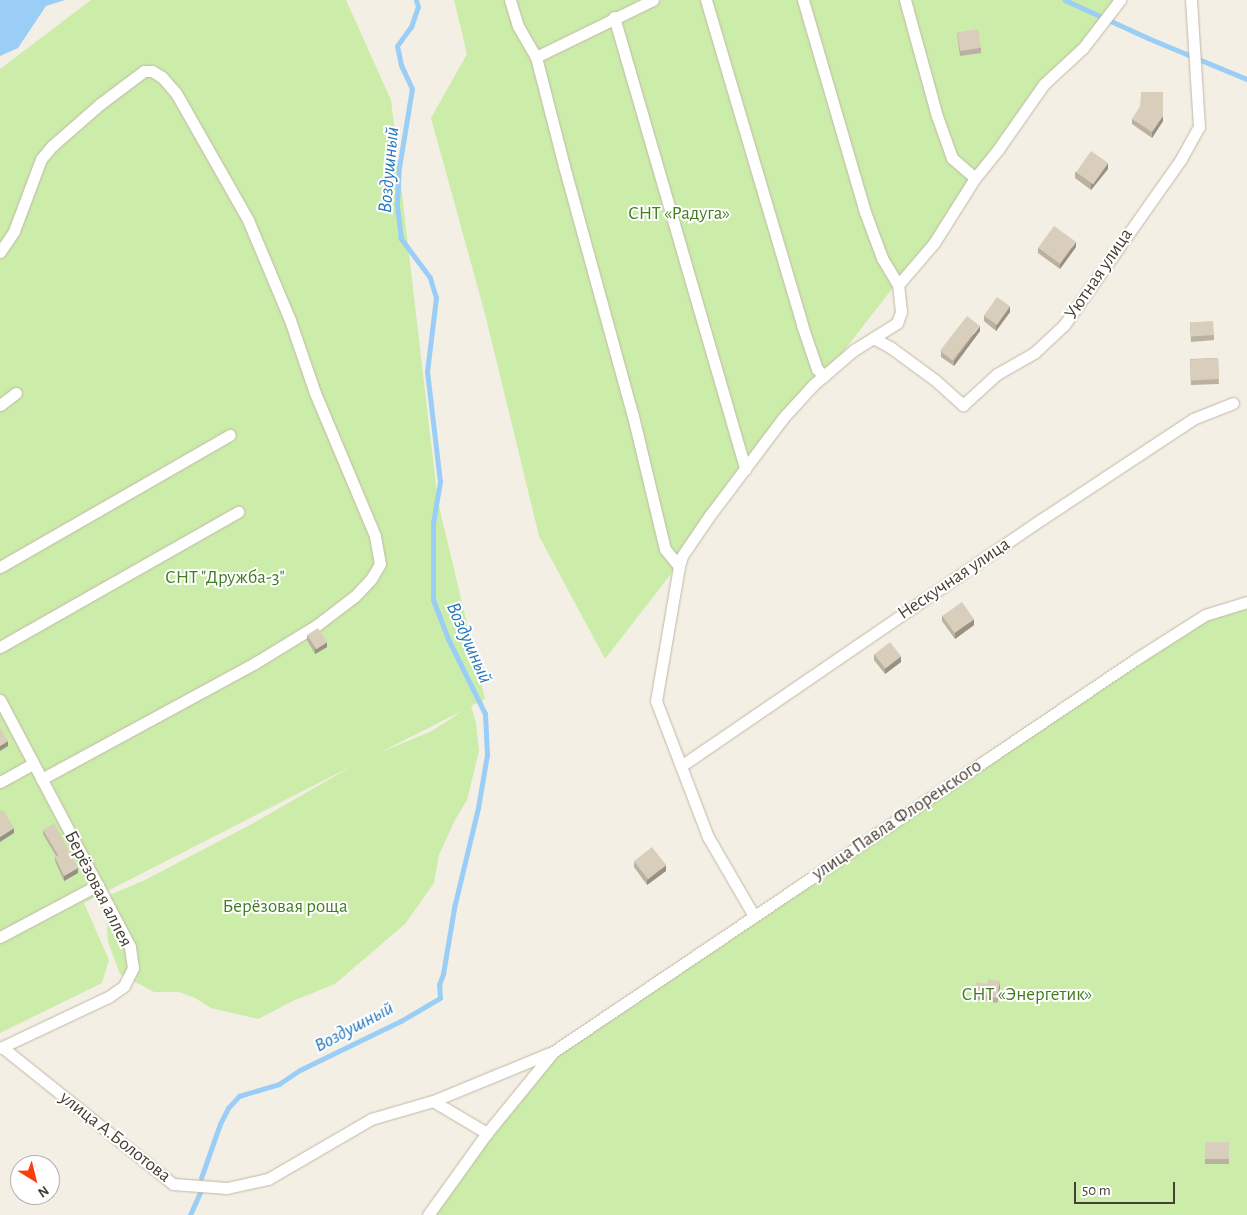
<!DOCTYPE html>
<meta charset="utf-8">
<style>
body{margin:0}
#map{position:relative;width:1247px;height:1215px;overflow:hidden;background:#f4efe4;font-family:"Alegreya Sans",sans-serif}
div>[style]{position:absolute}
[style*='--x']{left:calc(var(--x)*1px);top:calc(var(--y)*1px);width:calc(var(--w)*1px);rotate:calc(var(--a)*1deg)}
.green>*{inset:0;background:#cceca9}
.water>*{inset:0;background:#9acef6}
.stream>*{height:4.5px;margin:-2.25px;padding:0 2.25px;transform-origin:2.25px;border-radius:2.25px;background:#9acef6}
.roads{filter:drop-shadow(0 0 1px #c0b8a6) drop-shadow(0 0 1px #c0b8a6)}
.minor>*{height:11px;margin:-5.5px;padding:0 5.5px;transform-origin:5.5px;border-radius:5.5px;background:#fff}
.wall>*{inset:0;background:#bbb1a1;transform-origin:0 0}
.shaded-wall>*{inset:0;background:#989083}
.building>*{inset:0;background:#d9cebb;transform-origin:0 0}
span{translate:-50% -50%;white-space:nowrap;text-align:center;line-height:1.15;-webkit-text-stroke:4px #fff;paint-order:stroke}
.park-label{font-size:19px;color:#427d22}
.street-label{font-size:19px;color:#463f33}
.water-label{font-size:20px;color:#2377bb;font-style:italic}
.north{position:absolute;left:10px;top:1155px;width:50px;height:50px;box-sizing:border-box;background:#fff;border:1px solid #b5b2ad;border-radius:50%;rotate:144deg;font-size:14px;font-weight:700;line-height:20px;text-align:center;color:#463f33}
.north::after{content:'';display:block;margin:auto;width:18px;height:22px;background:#ff3b10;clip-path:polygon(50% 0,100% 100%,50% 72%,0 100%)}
.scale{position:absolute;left:1074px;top:1182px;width:101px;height:22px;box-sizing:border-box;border:2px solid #463f33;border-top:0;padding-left:6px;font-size:15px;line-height:18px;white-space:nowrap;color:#463f33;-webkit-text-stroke:4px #fff;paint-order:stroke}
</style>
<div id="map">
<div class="green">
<div style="clip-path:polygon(evenodd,91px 0,346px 0,391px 100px,438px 502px,485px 699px,471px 706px,476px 723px,479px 751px,467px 800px,455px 820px,439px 855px,434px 883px,405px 924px,335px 984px,295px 1000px,258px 1019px,211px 1008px,195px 998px,179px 992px,154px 992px,120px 974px,108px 942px,105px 897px,143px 881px,250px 825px,354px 765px,84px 903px,109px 960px,102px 983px,0 1033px,0 69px,91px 0,464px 710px,432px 731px,379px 753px,464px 710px)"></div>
<div style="clip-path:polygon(454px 0,1116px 0,605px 659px,539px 536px,485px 314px,431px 118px,467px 54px)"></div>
<div style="clip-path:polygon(1247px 601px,1247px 1215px,426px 1215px,561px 1050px,1173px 631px)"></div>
</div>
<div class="water">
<div style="clip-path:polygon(0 0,65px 0,46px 6px,18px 48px,0 56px)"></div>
</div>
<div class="stream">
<div style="--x:1065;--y:0;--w:91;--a:24.6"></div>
<div style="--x:1148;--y:38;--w:107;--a:22.5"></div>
<div style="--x:201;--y:1178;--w:57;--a:-70.6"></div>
<div style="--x:220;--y:1124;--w:18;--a:-63"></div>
<div style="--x:228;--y:1108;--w:16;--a:-47"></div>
<div style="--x:239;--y:1096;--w:42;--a:-16.7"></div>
<div style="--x:279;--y:1084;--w:25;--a:-34"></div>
<div style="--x:300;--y:1070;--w:112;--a:-25.9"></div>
<div style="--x:401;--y:1021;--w:45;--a:-30.5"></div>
<div style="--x:440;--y:998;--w:13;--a:-94"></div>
<div style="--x:439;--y:985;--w:12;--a:-70"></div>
<div style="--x:443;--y:974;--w:67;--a:-80.5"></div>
<div style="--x:454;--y:908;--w:103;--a:-76.5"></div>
<div style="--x:478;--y:808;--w:54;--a:-80.4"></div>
<div style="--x:487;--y:755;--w:41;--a:-92.8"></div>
<div style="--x:485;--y:714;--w:84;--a:-116.3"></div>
<div style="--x:448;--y:639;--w:42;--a:-111"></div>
<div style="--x:433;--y:600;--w:77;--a:-90"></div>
<div style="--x:433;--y:523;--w:42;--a:-80.3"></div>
<div style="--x:440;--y:482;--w:111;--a:-96.7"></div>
<div style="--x:427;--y:372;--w:75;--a:-83.1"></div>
<div style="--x:436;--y:298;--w:21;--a:-107"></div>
<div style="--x:430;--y:278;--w:49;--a:-126.6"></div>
<div style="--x:401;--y:239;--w:35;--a:-97"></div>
<div style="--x:397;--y:204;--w:36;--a:-87"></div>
<div style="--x:399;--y:168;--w:80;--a:-80.7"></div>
<div style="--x:412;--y:89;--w:26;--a:-115"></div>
<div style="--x:401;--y:65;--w:19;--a:-102"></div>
<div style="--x:397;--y:46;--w:24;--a:-54"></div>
<div style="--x:411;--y:27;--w:21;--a:-71"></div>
<div style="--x:418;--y:7;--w:7;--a:-106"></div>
<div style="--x:190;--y:1215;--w:24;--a:-66"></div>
</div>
<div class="roads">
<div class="minor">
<div style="--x:510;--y:0;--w:27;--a:73"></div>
<div style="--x:518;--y:26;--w:36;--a:60"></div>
<div style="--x:536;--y:57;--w:113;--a:75.6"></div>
<div style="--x:564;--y:166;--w:259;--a:74.6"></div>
<div style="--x:633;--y:416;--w:137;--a:76.5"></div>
<div style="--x:665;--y:549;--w:22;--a:51"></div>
<div style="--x:706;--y:0;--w:339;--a:73.5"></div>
<div style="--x:802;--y:325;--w:46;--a:71.2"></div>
<div style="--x:817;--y:369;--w:10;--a:45"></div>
<div style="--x:803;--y:0;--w:221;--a:73.7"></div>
<div style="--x:865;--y:212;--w:49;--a:69.7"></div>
<div style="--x:882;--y:258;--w:31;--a:59"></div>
<div style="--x:905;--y:0;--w:120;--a:74.6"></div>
<div style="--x:937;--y:116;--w:45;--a:70.3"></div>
<div style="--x:952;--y:158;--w:30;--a:41"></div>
<div style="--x:614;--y:17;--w:471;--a:73.8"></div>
<div style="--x:536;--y:57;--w:130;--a:-26"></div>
<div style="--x:0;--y:252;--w:25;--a:-56"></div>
<div style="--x:14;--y:231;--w:77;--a:-69.4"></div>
<div style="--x:41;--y:159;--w:17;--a:-50"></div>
<div style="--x:52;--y:146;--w:64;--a:-41.2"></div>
<div style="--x:100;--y:104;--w:55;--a:-36.9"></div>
<div style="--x:144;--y:71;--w:8;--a:0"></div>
<div style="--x:152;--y:71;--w:12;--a:31"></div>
<div style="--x:162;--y:77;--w:21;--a:49"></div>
<div style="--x:176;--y:93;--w:146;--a:60.4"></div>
<div style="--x:248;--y:220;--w:108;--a:67.2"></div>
<div style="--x:290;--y:320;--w:77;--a:71.1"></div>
<div style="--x:315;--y:393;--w:155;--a:67.2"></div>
<div style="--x:375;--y:536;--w:28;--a:80"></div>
<div style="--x:380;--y:564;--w:17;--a:121"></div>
<div style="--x:371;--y:579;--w:23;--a:133"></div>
<div style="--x:355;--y:596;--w:48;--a:142.7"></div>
<div style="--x:317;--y:625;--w:73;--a:148.5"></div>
<div style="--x:255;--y:663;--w:243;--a:151.5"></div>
<div style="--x:873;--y:338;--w:19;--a:28"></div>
<div style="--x:890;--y:347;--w:56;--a:36.3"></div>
<div style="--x:935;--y:380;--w:38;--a:42"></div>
<div style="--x:963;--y:405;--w:46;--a:-42.4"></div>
<div style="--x:997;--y:374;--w:43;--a:-29.6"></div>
<div style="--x:1034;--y:353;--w:41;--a:-43"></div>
<div style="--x:1064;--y:325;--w:203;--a:-54.8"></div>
<div style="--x:1181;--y:159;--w:37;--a:-61"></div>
<div style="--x:1199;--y:127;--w:127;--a:-93.6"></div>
<div style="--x:0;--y:405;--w:20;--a:-37"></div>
<div style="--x:0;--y:567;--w:265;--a:-29.9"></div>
<div style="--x:0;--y:647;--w:274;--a:-29.6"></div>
<div style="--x:0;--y:700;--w:279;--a:62.2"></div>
<div style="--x:130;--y:947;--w:21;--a:82"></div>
<div style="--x:133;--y:968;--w:20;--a:117"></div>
<div style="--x:124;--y:986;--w:19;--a:145"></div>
<div style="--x:108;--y:997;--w:119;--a:154.7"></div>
<div style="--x:681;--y:766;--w:437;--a:-34.4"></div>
<div style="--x:1042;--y:519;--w:181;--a:-33.5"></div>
<div style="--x:1193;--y:419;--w:43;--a:-21.8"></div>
<div style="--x:0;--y:782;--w:38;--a:-29"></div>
<div style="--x:754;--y:916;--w:91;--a:-120.2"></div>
<div style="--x:708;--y:837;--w:146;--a:-110.9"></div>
<div style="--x:656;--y:701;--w:137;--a:-80.3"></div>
<div style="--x:679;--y:566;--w:10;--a:-73"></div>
<div style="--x:682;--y:556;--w:50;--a:-55.7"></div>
<div style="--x:710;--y:515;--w:121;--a:-53"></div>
<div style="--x:783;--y:418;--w:45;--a:-47.7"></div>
<div style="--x:813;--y:385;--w:54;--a:-40.5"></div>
<div style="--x:854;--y:350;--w:51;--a:-32.1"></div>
<div style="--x:897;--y:323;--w:12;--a:-70"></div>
<div style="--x:901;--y:312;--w:27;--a:-96"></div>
<div style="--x:898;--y:285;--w:55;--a:-49.4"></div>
<div style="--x:934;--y:243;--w:77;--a:-57.8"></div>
<div style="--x:975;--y:178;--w:38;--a:-51"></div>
<div style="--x:999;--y:148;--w:78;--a:-54.9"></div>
<div style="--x:1044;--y:84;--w:53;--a:-42.7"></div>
<div style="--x:1083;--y:48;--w:61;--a:-52.4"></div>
<div style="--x:0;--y:937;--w:111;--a:-28"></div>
<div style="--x:2;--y:1047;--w:219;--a:38.7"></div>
<div style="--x:173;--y:1184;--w:54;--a:4.2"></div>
<div style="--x:227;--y:1188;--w:42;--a:-12.4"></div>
<div style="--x:268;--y:1179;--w:119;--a:-30.2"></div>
<div style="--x:371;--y:1119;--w:65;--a:-16.2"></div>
<div style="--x:433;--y:1101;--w:126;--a:-22.3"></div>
<div style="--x:433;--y:1101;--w:63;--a:30.7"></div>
<div style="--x:428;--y:1215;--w:101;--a:-54.3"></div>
<div style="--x:487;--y:1133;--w:104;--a:-50.8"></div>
<div style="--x:553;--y:1052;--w:703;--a:-33.98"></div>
<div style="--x:1136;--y:659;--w:82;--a:-32.5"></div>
<div style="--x:1205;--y:615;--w:44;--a:-17.2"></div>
</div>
</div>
<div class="wall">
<div style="clip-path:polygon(957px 33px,981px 48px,981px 53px,960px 56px)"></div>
<div style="clip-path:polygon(1163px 92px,1163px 121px,1152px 138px,1132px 124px,1132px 119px)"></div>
<div style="clip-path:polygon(1108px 169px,1091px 190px,1075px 178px,1075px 172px)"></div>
<div style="clip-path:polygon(1076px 247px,1060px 269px,1038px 253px,1038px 248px)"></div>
<div style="clip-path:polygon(1010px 312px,996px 331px,984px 321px,984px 316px)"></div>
<div style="clip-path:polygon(1190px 322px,1214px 335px,1214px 340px,1191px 342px)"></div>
<div style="clip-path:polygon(980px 331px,954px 366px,941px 357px,941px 351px)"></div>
<div style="left:1218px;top:358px;width:26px;height:28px;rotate:88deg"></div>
<div style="clip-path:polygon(942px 616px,974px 625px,955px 639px,942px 621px)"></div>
<div style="clip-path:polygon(307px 635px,327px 647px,315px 654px,307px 640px)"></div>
<div style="clip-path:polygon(874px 654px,901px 662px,885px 674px,874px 660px)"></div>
<div style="clip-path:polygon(43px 830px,78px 873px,64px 881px,55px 861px,55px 857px,56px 856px,43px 834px)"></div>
<div style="clip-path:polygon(634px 862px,666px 871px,647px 885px,634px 867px)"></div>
<div style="clip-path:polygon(1000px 987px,997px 1003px,974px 999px,974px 993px)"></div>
<div style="left:1205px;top:1142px;width:24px;height:22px"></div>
</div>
<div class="shaded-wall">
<div style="clip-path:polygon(1163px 116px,1163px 121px,1152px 138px,1152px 132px)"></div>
<div style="clip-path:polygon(1108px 163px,1108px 169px,1091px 190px,1091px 185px)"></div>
<div style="clip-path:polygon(1076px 242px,1076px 247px,1060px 269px,1060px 264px)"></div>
<div style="clip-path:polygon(1010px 306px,1010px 312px,996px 331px,996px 325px)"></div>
<div style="clip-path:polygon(980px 326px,980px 331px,954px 366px,954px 361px)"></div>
<div style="clip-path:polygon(974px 619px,974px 625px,955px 639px,955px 633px)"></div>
<div style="clip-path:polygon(327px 642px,327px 647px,315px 654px,315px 649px)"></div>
<div style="clip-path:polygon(901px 656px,901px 662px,885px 674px,885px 669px)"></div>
<div style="clip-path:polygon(8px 741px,8px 746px,0 751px,0 746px)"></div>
<div style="clip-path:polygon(14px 828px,14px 833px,0 842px,0 837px)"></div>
<div style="clip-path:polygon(666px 865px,666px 871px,647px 885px,647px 880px)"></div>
<div style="clip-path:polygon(78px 868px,78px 873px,64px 881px,64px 876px)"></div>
<div style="clip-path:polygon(1000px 981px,1000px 987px,997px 1003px,997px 998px)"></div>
</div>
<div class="building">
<div style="left:978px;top:29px;width:19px;height:21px;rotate:81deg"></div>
<div style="clip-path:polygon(1141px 92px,1163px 92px,1163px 116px,1152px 132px,1132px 119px,1140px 106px)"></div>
<div style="left:1091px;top:151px;width:21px;height:26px;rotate:35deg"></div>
<div style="left:1054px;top:226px;width:27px;height:27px;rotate:36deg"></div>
<div style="left:997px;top:297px;width:16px;height:23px;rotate:35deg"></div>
<div style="left:967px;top:316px;width:16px;height:44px;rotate:38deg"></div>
<div style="left:1213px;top:321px;width:14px;height:23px;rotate:86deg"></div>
<div style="left:1218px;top:358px;width:21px;height:28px;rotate:87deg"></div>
<div style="left:962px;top:602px;width:21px;height:24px;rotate:55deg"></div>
<div style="left:318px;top:628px;width:17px;height:13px;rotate:57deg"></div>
<div style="left:890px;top:642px;width:18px;height:20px;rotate:52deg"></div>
<div style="clip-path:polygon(0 727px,8px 741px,0 746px)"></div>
<div style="clip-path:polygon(3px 810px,14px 828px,0 837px,0 811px)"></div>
<div style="clip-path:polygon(54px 823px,78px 868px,64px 876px,55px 857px,58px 855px,43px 830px)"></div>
<div style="left:652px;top:847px;width:23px;height:23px;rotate:52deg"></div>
<div style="clip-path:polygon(988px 979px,1000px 981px,997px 998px,974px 993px,976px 982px,987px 984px)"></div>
<div style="left:1205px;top:1142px;width:24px;height:17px"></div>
</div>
<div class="park-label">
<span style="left:679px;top:214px">СНТ «Радуга»</span>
<span style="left:225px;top:578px">СНТ "Дружба-3"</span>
<span style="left:285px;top:907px">Берёзовая роща</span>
<span style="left:1027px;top:995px">СНТ «Энергетик»</span>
</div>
<div class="street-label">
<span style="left:1099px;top:274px;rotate:-56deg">Уютная улица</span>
<span style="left:954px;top:579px;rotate:-34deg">Нескучная улица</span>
<span style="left:897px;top:820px;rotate:-34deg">улица Павла Флоренского</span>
<span style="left:98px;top:889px;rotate:63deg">Берёзовая аллея</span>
<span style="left:115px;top:1137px;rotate:38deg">улица А.Болотова</span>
</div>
<div class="water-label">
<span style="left:389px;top:170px;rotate:-85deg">Воздушный</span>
<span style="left:469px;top:643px;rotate:66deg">Воздушный</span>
<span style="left:354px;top:1027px;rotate:-28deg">Воздушный</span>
</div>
<div class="north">N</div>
<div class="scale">50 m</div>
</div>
